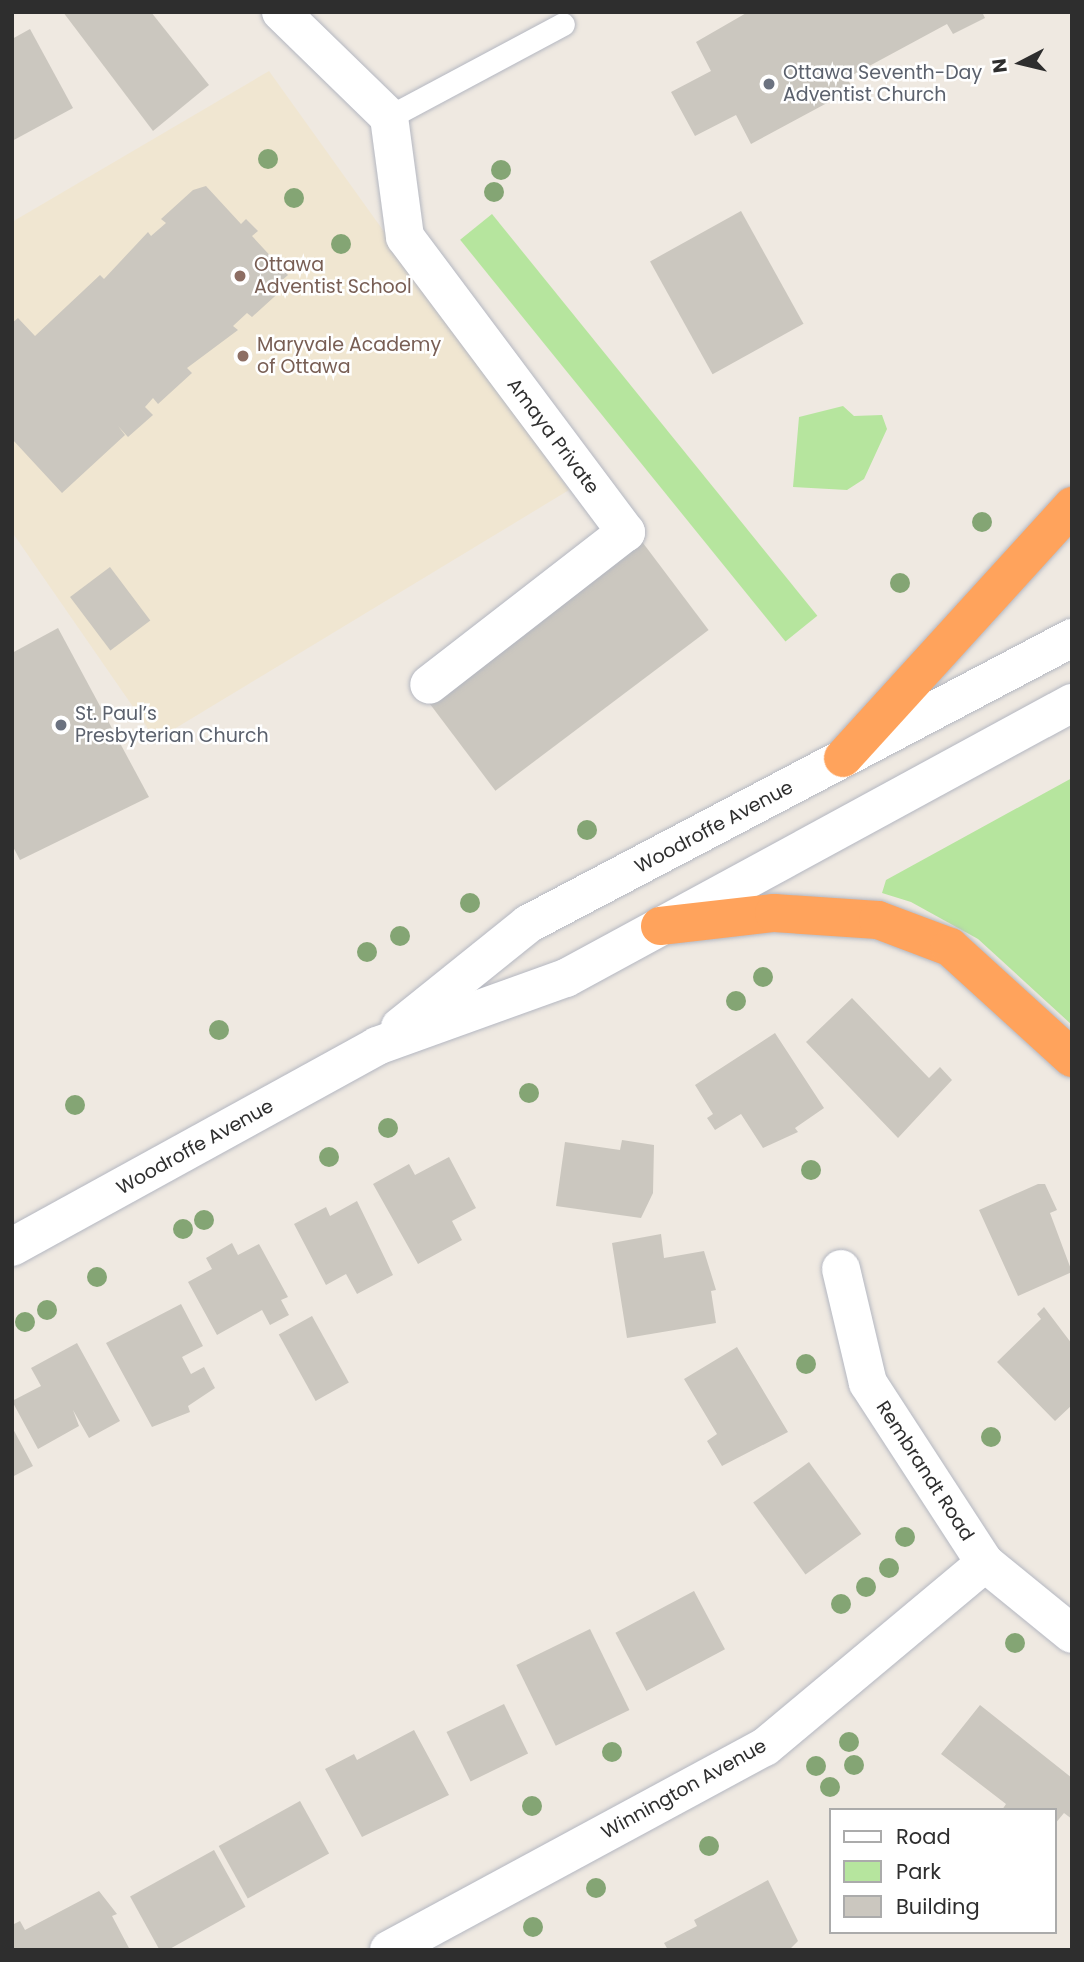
<!DOCTYPE html>
<meta charset="utf-8">
<style>
body{margin:0}
#map{position:relative;width:1084px;height:1962px;overflow:hidden;background:#efe9e1;font-family:Poppins,sans-serif}
div>[style]{position:absolute}
[style*='--x']{left:calc(var(--x)*1px);top:calc(var(--y)*1px);width:calc(var(--w)*1px);rotate:calc(var(--a)*1deg)}
.education>*{inset:0;background:#f0e6d1}
.green>*{inset:0;background:#b6e59e;transform-origin:0 0}
.building>*{inset:0;background:#cbc7bf;transform-origin:0 0}
.roads{filter:drop-shadow(0 0 2px #b4b7c1) drop-shadow(0 0 2px #b4b7c1)}
.service>*{height:23px;margin:-11.5px;padding:0 11.5px;transform-origin:11.5px;border-radius:11.5px;background:#fff}
.minor>*{height:38px;margin:-19px;padding:0 19px;transform-origin:19px;border-radius:19px;background:#fff}
.secondary>*{height:38px;margin:-19px;padding:0 19px;transform-origin:19px;border-radius:19px;background:#fff}
.motorway>*{height:38px;margin:-19px;padding:0 19px;transform-origin:19px;border-radius:19px;background:#ffa35c}
.trees>*{width:20px;height:20px;margin:-10px;border-radius:50%;background:#84a574}
.dots>*{width:19px;height:19px;translate:-50% -50%;box-sizing:border-box;border:4px solid #fff;border-radius:50%}
span{translate:-50% -50%;white-space:nowrap;text-align:center;line-height:1.15;-webkit-text-stroke:5px #fff;paint-order:stroke}
.worship-label{font-size:19px;color:#5b616d}
.left{translate:0 -50%;text-align:left}
.education-label{font-size:19px;color:#785e54}
.street-label{font-size:19px;color:#2e2e2e}
.frame{position:absolute;inset:0;border:14px solid #2e2e2e;pointer-events:none}
.legend{position:absolute;left:829px;top:1808px;width:228px;height:126px;box-sizing:border-box;background:#fff;border:2px solid #ababab;margin:0;padding:9px 12px;list-style:none;font-size:21px;color:#2e2e2e}
.legend li{display:flex;align-items:center;gap:14px;height:35px}
.legend b{width:35px;border:2px solid #ababab}
.north{position:absolute;left:986px;top:28px;width:70px;height:70px;-webkit-text-stroke:5px #fff;paint-order:stroke;rotate:263deg;font-size:19px;font-weight:700;line-height:28px;text-align:center;color:#2e2e2e}
.north::after{content:'';display:block;margin:auto;width:24px;height:32px;background:#2e2e2e;clip-path:polygon(50% 0,100% 100%,50% 72%,0 100%)}
</style>
<div id="map">
<div class="education">
<div style="clip-path:polygon(269px 71px,569px 490px,156px 740px,12px 532px,12px 222px)"></div>
</div>
<div class="green">
<div style="left:492px;top:214px;width:517px;height:41px;rotate:51deg"></div>
<div style="clip-path:polygon(843px 406px,854px 416px,882px 415px,887px 429px,864px 479px,847px 490px,793px 487px,799px 417px)"></div>
<div style="clip-path:polygon(1072px 778px,1072px 1025px,978px 939px,911px 902px,882px 893px,886px 880px)"></div>
</div>
<div class="building">
<div style="clip-path:polygon(63px 12px,151px 12px,209px 85px,153px 131px)"></div>
<div style="clip-path:polygon(748px 12px,982px 12px,985px 18px,953px 34px,947px 24px,847px 78px,853px 89px,751px 144px,736px 115px,695px 136px,671px 92px,711px 71px,696px 42px)"></div>
<div style="clip-path:polygon(30px 29px,73px 108px,12px 141px,12px 39px)"></div>
<div style="clip-path:polygon(206px 186px,241px 224px,246px 219px,258px 231px,252px 236px,288px 275px,280px 282px,285px 287px,252px 317px,247px 313px,233px 326px,238px 330px,187px 368px,192px 373px,158px 404px,153px 398px,145px 407px,153px 415px,128px 437px,118px 426px,125px 435px,62px 493px,12px 439px,12px 323px,18px 318px,35px 336px,100px 275px,104px 279px,148px 232px,151px 236px,166px 223px,161px 219px,193px 190px)"></div>
<div style="left:741px;top:211px;width:129px;height:104px;rotate:61deg"></div>
<div style="left:640px;top:539px;width:114px;height:267px;rotate:53deg"></div>
<div style="left:110px;top:567px;width:67px;height:50px;rotate:53deg"></div>
<div style="clip-path:polygon(58px 628px,149px 797px,20px 860px,12px 845px,12px 653px)"></div>
<div style="clip-path:polygon(852px 998px,929px 1078px,940px 1067px,952px 1080px,898px 1138px,806px 1042px)"></div>
<div style="clip-path:polygon(775px 1033px,824px 1108px,795px 1128px,798px 1132px,763px 1148px,741px 1114px,715px 1130px,707px 1118px,713px 1114px,695px 1085px)"></div>
<div style="clip-path:polygon(622px 1140px,654px 1145px,653px 1193px,641px 1218px,556px 1206px,565px 1142px,620px 1150px)"></div>
<div style="clip-path:polygon(449px 1157px,476px 1208px,452px 1221px,462px 1240px,418px 1264px,373px 1184px,409px 1164px,415px 1175px)"></div>
<div style="clip-path:polygon(1038px 1184px,1045px 1184px,1057px 1210px,1050px 1213px,1072px 1272px,1018px 1296px,979px 1210px)"></div>
<div style="clip-path:polygon(357px 1201px,393px 1275px,357px 1294px,346px 1274px,326px 1285px,294px 1224px,326px 1207px,330px 1216px)"></div>
<div style="clip-path:polygon(661px 1234px,664px 1258px,704px 1251px,716px 1290px,711px 1291px,716px 1323px,627px 1338px,612px 1243px)"></div>
<div style="clip-path:polygon(232px 1243px,238px 1255px,259px 1244px,288px 1297px,281px 1300px,289px 1315px,270px 1325px,262px 1310px,217px 1335px,188px 1282px,212px 1269px,206px 1258px)"></div>
<div style="clip-path:polygon(181px 1304px,203px 1346px,182px 1357px,191px 1374px,204px 1367px,215px 1388px,188px 1406px,190px 1412px,152px 1427px,106px 1343px)"></div>
<div style="clip-path:polygon(1044px 1307px,1072px 1344px,1072px 1405px,1055px 1421px,997px 1362px,1041px 1319px,1037px 1314px)"></div>
<div style="left:312px;top:1316px;width:76px;height:38px;rotate:61deg"></div>
<div style="clip-path:polygon(77px 1343px,120px 1421px,89px 1438px,73px 1410px,79px 1426px,38px 1449px,12px 1401px,41px 1386px,31px 1368px)"></div>
<div style="clip-path:polygon(737px 1347px,788px 1432px,722px 1466px,707px 1441px,717px 1434px,684px 1379px)"></div>
<div style="clip-path:polygon(12px 1427px,33px 1466px,12px 1477px)"></div>
<div style="left:809px;top:1462px;width:89px;height:69px;rotate:54deg"></div>
<div style="left:694px;top:1591px;width:66px;height:89px;rotate:62deg"></div>
<div style="left:590px;top:1629px;width:90px;height:82px;rotate:64deg"></div>
<div style="left:504px;top:1704px;width:55px;height:64px;rotate:64deg"></div>
<div style="clip-path:polygon(980px 1705px,1072px 1778px,1072px 1819px,1064px 1813px,1054px 1825px,1054px 1810px,1002px 1810px,1006px 1804px,941px 1754px)"></div>
<div style="clip-path:polygon(414px 1730px,449px 1795px,362px 1837px,325px 1769px,354px 1754px,357px 1760px)"></div>
<div style="left:300px;top:1801px;width:60px;height:93px;rotate:61deg"></div>
<div style="left:214px;top:1850px;width:65px;height:96px;rotate:61deg"></div>
<div style="clip-path:polygon(768px 1880px,798px 1941px,789px 1950px,668px 1950px,664px 1943px,697px 1926px,694px 1920px)"></div>
<div style="clip-path:polygon(99px 1891px,117px 1914px,112px 1916px,130px 1950px,12px 1950px,12px 1925px,20px 1921px,25px 1930px)"></div>
</div>
<div class="roads">
<div class="service">
<div style="--x:389;--y:117;--w:197;--a:-28.1"></div>
</div>
<div class="minor">
<div style="--x:281;--y:12;--w:151;--a:44.2"></div>
<div style="--x:389;--y:117;--w:121;--a:82.4"></div>
<div style="--x:405;--y:237;--w:369;--a:53.2"></div>
<div style="--x:626;--y:532;--w:249;--a:142.2"></div>
<div style="--x:841;--y:1269;--w:117;--a:76.7"></div>
<div style="--x:868;--y:1383;--w:215;--a:57"></div>
<div style="--x:985;--y:1563;--w:112;--a:39.2"></div>
<div style="--x:389;--y:1950;--w:427;--a:-28.4"></div>
<div style="--x:765;--y:1747;--w:287;--a:-39.9"></div>
</div>
<div class="secondary">
<div style="--x:400;--y:1027;--w:164;--a:-38.8"></div>
<div style="--x:528;--y:924;--w:615;--a:-27.73"></div>
<div style="--x:12;--y:1247;--w:417;--a:-28.8"></div>
<div style="--x:377;--y:1046;--w:201;--a:-19.8"></div>
<div style="--x:566;--y:978;--w:576;--a:-28.52"></div>
</div>
<div class="motorway">
<div style="--x:843;--y:758;--w:341;--a:-47.7"></div>
<div style="--x:660;--y:926;--w:115;--a:-6.5"></div>
<div style="--x:774;--y:913;--w:104;--a:3.9"></div>
<div style="--x:878;--y:920;--w:77;--a:20.6"></div>
<div style="--x:950;--y:947;--w:165;--a:42.3"></div>
</div>
</div>
<div class="trees">
<div style="left:268px;top:159px"></div>
<div style="left:501px;top:170px"></div>
<div style="left:494px;top:192px"></div>
<div style="left:294px;top:198px"></div>
<div style="left:341px;top:244px"></div>
<div style="left:982px;top:522px"></div>
<div style="left:900px;top:583px"></div>
<div style="left:587px;top:830px"></div>
<div style="left:470px;top:903px"></div>
<div style="left:400px;top:936px"></div>
<div style="left:367px;top:952px"></div>
<div style="left:763px;top:977px"></div>
<div style="left:736px;top:1001px"></div>
<div style="left:219px;top:1030px"></div>
<div style="left:529px;top:1093px"></div>
<div style="left:75px;top:1105px"></div>
<div style="left:388px;top:1128px"></div>
<div style="left:329px;top:1157px"></div>
<div style="left:811px;top:1170px"></div>
<div style="left:204px;top:1220px"></div>
<div style="left:183px;top:1229px"></div>
<div style="left:97px;top:1277px"></div>
<div style="left:47px;top:1310px"></div>
<div style="left:25px;top:1322px"></div>
<div style="left:806px;top:1364px"></div>
<div style="left:991px;top:1437px"></div>
<div style="left:905px;top:1537px"></div>
<div style="left:889px;top:1568px"></div>
<div style="left:866px;top:1587px"></div>
<div style="left:841px;top:1604px"></div>
<div style="left:1015px;top:1643px"></div>
<div style="left:849px;top:1742px"></div>
<div style="left:612px;top:1752px"></div>
<div style="left:854px;top:1765px"></div>
<div style="left:816px;top:1766px"></div>
<div style="left:830px;top:1787px"></div>
<div style="left:532px;top:1806px"></div>
<div style="left:709px;top:1846px"></div>
<div style="left:596px;top:1888px"></div>
<div style="left:533px;top:1927px"></div>
</div>
<div class="dots">
<div style="left:769px;top:84px;background:#6b7280"></div>
<div style="left:240px;top:276px;background:#8d6e63"></div>
<div style="left:243px;top:356px;background:#8d6e63"></div>
<div style="left:61px;top:725px;background:#6b7280"></div>
</div>
<div class="worship-label">
<span class="left" style="left:783px;top:84px">Ottawa Seventh-Day<br>Adventist Church</span>
<span class="left" style="left:75px;top:725px">St. Paul’s<br>Presbyterian Church</span>
</div>
<div class="education-label">
<span class="left" style="left:254px;top:276px">Ottawa<br>Adventist School</span>
<span class="left" style="left:257px;top:356px">Maryvale Academy<br>of Ottawa</span>
</div>
<div class="street-label">
<span style="left:553px;top:436px;rotate:53deg">Amaya Private</span>
<span style="left:714px;top:827px;rotate:-28deg">Woodroffe Avenue</span>
<span style="left:195px;top:1147px;rotate:-29deg">Woodroffe Avenue</span>
<span style="left:925px;top:1471px;rotate:57deg">Rembrandt Road</span>
<span style="left:684px;top:1789px;rotate:-29deg">Winnington Avenue</span>
</div>
<div class="frame"></div>
<ul class="legend">
<li><b style="height:9px;background:#fff"></b>Road</li>
<li><b style="height:19px;background:#b6e59e"></b>Park</li>
<li><b style="height:19px;background:#cbc7bf"></b>Building</li>
</ul>
<div class="north">N</div>
</div>
